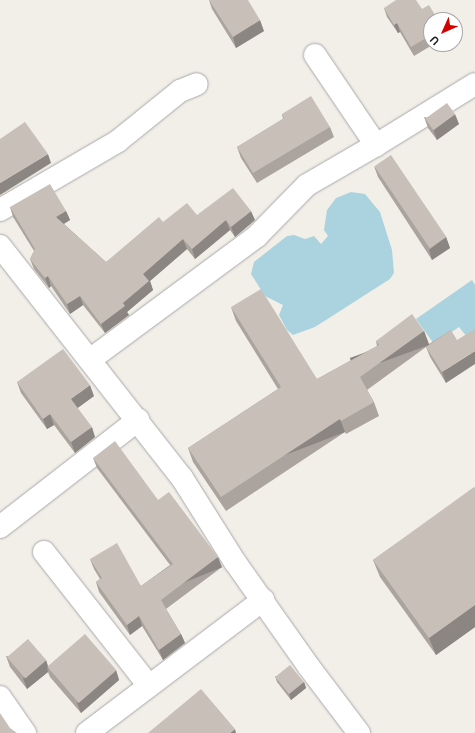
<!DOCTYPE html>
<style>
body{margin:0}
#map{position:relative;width:475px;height:733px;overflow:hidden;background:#f2efe9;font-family:Figtree,sans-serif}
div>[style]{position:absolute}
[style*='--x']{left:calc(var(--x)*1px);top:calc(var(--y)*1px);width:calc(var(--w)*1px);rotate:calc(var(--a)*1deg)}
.water>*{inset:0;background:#aad3df}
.roads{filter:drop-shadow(0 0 1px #a9a9a9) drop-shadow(0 0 1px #a9a9a9)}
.minor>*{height:22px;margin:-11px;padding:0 11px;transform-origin:11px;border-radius:11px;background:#fff}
.wall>*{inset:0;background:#aba49e}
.shaded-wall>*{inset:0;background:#8b8681;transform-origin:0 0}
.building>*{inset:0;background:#c7bfb8;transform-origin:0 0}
span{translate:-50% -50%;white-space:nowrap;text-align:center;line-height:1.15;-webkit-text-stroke:4px #fff;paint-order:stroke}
.north{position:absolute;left:423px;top:12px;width:40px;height:40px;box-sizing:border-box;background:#fff;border:1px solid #a7a7a7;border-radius:50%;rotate:225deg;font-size:11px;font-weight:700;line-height:16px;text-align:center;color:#222}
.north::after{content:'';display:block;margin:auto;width:14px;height:18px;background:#d40000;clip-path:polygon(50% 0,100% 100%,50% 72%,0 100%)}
</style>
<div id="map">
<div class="water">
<div style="clip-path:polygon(351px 192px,365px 194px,380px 212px,392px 250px,394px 273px,390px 279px,315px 327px,293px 335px,287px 330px,279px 315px,283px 305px,265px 296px,251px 274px,254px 262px,287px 236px,294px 235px,305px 239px,314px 236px,321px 244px,328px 236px,324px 230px,327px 210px,336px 198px)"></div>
<div style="clip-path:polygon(472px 280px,475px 285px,475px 331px,467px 337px,459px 327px,434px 344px,416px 319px)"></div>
</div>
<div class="roads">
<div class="minor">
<div style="--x:315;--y:55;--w:109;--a:55.9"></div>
<div style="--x:0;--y:210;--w:137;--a:-30.3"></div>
<div style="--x:118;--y:141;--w:80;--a:-38.9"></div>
<div style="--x:180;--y:91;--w:18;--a:-22"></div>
<div style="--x:0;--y:246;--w:295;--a:51.9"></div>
<div style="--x:182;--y:478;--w:99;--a:57.8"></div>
<div style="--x:235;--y:562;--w:128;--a:54.8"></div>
<div style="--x:309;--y:667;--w:83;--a:52.9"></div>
<div style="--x:91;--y:359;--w:207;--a:-36.5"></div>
<div style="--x:257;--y:236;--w:71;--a:-45.6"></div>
<div style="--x:307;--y:185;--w:80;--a:-30.1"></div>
<div style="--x:376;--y:145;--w:116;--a:-31.6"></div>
<div style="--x:0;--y:527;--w:175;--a:-37.8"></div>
<div style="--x:44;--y:552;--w:170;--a:51.9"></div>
<div style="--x:0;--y:697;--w:44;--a:55.2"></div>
<div style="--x:87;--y:733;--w:221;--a:-37.1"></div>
</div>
</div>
<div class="wall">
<div style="clip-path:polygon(209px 0,264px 31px,236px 48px,212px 9px)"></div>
<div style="clip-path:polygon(384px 8px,422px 9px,431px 20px,431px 44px,434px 44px,414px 56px,400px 32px,398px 33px,387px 17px)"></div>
<div style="clip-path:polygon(282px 114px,330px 127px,334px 137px,257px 183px,241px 158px,237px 147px,283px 119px)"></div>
<div style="clip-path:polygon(424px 117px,459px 124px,437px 140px,428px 128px)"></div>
<div style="clip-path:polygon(374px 166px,446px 237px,450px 248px,432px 260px,378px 177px)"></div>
<div style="clip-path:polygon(10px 207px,66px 211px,70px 220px,64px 224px,106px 262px,163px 222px,197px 215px,255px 220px,235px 237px,230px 230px,195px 259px,187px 249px,150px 281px,153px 290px,127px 312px,129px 315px,105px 333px,83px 305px,70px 314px,51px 286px,49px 288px,34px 269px,30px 259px,34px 251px,13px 217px)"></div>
<div style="clip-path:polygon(231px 307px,317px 379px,377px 346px,376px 341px,424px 331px,429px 344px,451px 330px,446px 383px,430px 357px,426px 347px,367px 390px,374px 402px,379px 416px,346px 434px,345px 432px,226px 511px,193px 462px,188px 448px,278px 389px,236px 321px)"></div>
<div style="clip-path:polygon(17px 382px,94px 396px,77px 408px,95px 437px,75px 453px,54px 425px,47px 429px,21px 393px)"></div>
<div style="clip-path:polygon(93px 458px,158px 500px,222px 567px,166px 609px,181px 634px,185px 643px,163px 660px,142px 626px,130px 635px,99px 592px,96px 582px,100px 579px,94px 569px,90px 559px,141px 586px,170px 565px,97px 468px)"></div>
<div style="clip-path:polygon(475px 488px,475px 627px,436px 655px,380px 577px,373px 560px)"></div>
<div style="clip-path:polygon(6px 656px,46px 660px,48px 666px,116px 670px,119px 680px,81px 713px,50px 677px,48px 672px,27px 689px,10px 667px)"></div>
<div style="clip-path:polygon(275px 676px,304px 682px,306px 688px,291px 700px,277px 682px)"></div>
</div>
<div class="shaded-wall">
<div style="clip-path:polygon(260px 20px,264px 31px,236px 48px,233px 37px)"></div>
<div style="clip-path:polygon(397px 23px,400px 32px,398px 33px,394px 25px)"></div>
<div style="clip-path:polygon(455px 114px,459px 124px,437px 140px,433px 129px)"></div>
<div style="clip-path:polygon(48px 154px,51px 163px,0 195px,0 183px)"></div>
<div style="clip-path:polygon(66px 211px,70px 220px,60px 226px,56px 217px)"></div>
<div style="clip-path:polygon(251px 211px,255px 220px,235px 237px,231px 227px)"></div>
<div style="clip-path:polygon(226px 220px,230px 230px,195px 259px,192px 249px)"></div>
<div style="clip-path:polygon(446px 237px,450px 248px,432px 260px,429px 250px)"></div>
<div style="clip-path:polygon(183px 239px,187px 249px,150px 281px,153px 290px,127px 312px,129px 315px,105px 333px,101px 324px,123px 303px,143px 274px)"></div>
<div style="clip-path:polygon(48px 276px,51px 286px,49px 288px,45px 278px)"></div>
<div style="clip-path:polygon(80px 296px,83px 305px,70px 314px,67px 304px)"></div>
<div style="left:424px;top:331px;width:15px;height:79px;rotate:70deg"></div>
<div style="clip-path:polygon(475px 351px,475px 364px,446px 383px,442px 372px)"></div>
<div style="clip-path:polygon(90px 385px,94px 396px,75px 410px,71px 399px)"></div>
<div style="clip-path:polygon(50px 414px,54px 425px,47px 429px,43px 419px)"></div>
<div style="left:340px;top:419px;width:14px;height:142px;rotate:69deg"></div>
<div style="clip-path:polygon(92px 427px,95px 437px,75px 453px,71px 442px)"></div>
<div style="left:218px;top:557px;width:11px;height:71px;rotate:68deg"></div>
<div style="clip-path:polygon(475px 605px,475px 627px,436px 655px,429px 638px)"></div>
<div style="clip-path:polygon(139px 616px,142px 626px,130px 635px,127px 625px)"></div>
<div style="clip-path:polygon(181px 634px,185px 643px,163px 660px,159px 650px)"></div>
<div style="clip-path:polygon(46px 660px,49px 670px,47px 667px,48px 672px,27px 689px,23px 678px)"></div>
<div style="clip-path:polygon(116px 670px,119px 680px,81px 713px,77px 703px)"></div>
<div style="clip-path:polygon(304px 682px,306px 688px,291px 700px,289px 694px)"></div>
<div style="clip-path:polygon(235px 729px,236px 733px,230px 733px)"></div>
</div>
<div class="building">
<div style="clip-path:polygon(209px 0,248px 0,260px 20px,233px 37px)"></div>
<div style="clip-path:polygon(396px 0,416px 0,422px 9px,429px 5px,438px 20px,431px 20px,431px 35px,411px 47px,397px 23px,394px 25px,384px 8px)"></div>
<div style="clip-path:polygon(311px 96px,330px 127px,253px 173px,237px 147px,284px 118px,282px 114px)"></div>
<div style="left:447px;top:103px;width:14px;height:27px;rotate:54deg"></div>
<div style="clip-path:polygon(25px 122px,48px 154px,0 183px,0 139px)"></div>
<div style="left:391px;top:155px;width:99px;height:20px;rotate:56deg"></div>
<div style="clip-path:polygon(50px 184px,66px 211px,56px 217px,106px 262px,159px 217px,163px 222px,187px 203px,197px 215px,233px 188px,251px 211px,231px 227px,226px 220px,192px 249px,183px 239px,143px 274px,149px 281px,123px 303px,125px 306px,101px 324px,80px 296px,67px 304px,48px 276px,45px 278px,30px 259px,35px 249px,10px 207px)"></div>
<div style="clip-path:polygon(261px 289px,317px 379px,379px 345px,376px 341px,412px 314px,424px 331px,360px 377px,374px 402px,341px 421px,340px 419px,221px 497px,188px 448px,281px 387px,231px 307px)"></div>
<div style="clip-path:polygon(475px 329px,475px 351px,442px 372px,426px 347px,451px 330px,457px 340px)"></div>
<div style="clip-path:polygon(63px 349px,90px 385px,71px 399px,92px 427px,71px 442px,50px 414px,43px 419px,17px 382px)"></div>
<div style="clip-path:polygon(115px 441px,158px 500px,169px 492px,218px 557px,161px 600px,181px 634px,159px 650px,139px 616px,127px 625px,96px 582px,102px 578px,90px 559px,117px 543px,141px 586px,173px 564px,93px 458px)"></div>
<div style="clip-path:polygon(474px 487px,475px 488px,475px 605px,429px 638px,373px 560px)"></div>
<div style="left:85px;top:634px;width:48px;height:50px;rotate:49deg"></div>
<div style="left:28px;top:639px;width:28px;height:28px;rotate:49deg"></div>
<div style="left:290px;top:665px;width:22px;height:19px;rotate:51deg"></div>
<div style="clip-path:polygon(201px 689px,235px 729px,230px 733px,148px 733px)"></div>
<div style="clip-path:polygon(0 713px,10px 728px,17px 733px,0 733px)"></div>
</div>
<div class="north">U</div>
</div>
